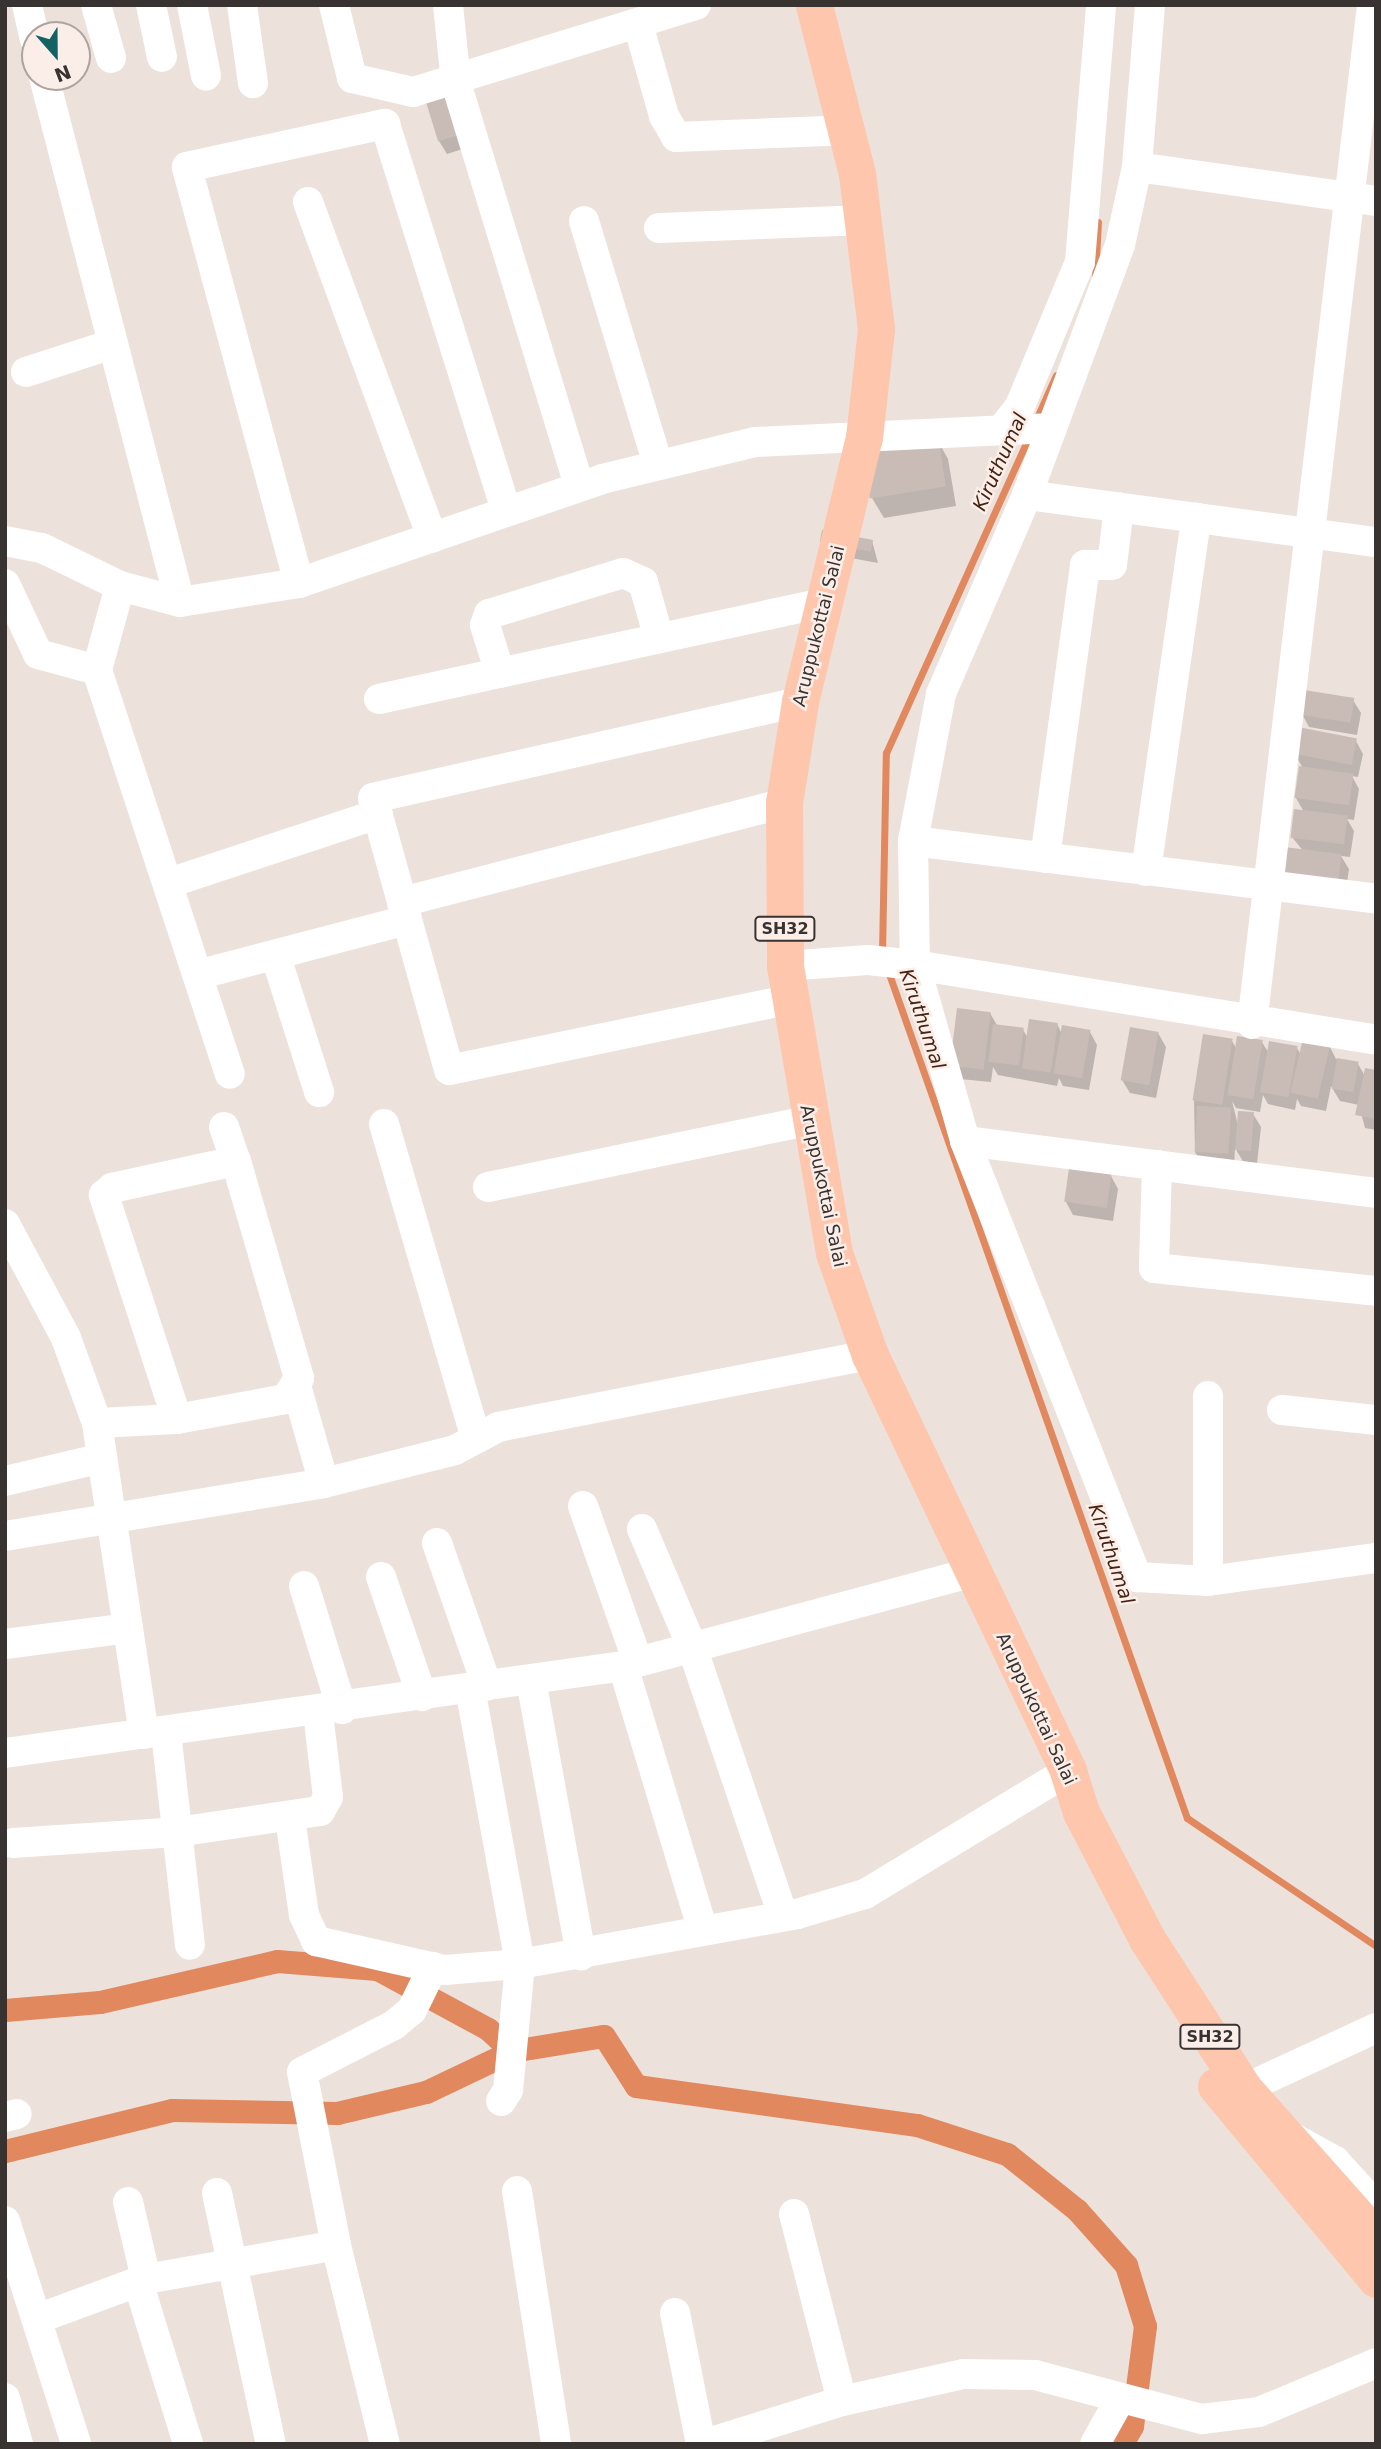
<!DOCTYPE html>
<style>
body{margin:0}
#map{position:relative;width:1381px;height:2449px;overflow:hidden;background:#ede1db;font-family:"DejaVu Sans",sans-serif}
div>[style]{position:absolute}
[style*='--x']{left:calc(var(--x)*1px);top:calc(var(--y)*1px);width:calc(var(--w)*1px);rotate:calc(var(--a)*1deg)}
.shadow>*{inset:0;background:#0003}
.stream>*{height:7px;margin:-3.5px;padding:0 3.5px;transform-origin:3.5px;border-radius:3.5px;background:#e1885e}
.canal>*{height:23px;margin:-11.5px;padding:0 11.5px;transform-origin:11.5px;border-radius:11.5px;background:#e1885e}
.building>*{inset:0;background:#c9bcb7;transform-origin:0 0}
.minor>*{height:30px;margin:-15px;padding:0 15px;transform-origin:15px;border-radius:15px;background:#fff}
.major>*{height:37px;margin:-18.5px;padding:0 18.5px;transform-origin:18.5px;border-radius:18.5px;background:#fec6ac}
span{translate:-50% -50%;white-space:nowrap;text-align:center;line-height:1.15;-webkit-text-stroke:5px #fbeee8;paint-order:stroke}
.shield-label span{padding:2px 5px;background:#fbeee8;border:2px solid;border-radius:5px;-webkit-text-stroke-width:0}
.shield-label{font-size:16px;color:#383331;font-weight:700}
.street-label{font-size:18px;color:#383331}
.water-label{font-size:19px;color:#452211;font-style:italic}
.frame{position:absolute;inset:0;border:7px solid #383331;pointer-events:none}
.north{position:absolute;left:21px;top:21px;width:70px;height:70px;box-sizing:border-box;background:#fbeee8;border:2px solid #ada39f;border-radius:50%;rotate:159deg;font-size:19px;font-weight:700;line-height:28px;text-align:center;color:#383331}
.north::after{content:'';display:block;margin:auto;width:24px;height:32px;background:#126263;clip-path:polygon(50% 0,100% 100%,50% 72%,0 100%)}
</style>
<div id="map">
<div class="shadow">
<div style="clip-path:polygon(460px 107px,472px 146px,447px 154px,439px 141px)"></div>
<div style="clip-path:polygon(937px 439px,948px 459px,956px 506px,884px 518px,872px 498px)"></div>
<div style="clip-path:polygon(872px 541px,878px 563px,829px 554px)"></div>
<div style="clip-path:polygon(1353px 700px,1361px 713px,1357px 735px,1309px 727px,1302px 714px)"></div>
<div style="clip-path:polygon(1356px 741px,1363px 754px,1358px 777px,1352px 776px,1359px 789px,1354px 820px,1347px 819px,1354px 831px,1350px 857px,1341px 856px,1349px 869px,1344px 902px,1292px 837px,1304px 812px,1296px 798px,1303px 768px,1294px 753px)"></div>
<div style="clip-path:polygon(990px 1013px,998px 1027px,1023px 1030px,1028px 1038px,1057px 1024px,1062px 1034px,1090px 1032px,1097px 1045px,1089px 1090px,1063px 1086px,1059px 1078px,1057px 1086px,998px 1075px,993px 1067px,991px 1082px,960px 1079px,953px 1066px)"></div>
<div style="clip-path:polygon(1158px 1033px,1166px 1047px,1156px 1098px,1130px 1093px,1122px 1080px)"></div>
<div style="clip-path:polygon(1232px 1041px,1236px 1048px,1262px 1042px,1268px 1052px,1297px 1048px,1301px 1055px,1329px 1045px,1336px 1059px,1358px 1064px,1365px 1076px,1376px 1072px,1376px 1130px,1365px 1128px,1359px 1105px,1340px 1101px,1331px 1086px,1326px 1111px,1301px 1106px,1297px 1099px,1295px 1110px,1268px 1104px,1263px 1095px,1260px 1112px,1236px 1108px,1232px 1101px,1238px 1125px,1253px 1114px,1261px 1127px,1257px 1164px,1244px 1163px,1235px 1148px,1234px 1168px,1203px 1165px,1195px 1152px,1194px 1100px)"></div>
<div style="clip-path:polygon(1111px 1176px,1118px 1189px,1113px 1221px,1073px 1215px,1066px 1202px)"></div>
</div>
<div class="stream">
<div style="--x:1095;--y:277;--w:55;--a:-86.9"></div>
<div style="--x:1035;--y:422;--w:51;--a:-65.9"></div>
<div style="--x:882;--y:953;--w:200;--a:-88.9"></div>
<div style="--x:886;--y:753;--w:348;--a:-65.7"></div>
<div style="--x:888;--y:971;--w:898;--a:70.56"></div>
<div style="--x:1187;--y:1818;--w:228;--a:34.1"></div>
</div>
<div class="canal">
<div style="--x:5;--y:2010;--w:95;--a:-4.8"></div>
<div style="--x:100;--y:2002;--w:182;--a:-13"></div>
<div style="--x:277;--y:1961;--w:100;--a:4.6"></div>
<div style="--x:377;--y:1969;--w:126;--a:28.4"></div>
<div style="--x:488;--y:2029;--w:33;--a:43"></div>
<div style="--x:512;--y:2051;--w:93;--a:-9.3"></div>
<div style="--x:604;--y:2036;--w:59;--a:57.4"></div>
<div style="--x:636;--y:2086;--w:284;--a:7.9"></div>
<div style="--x:917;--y:2125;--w:95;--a:17.9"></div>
<div style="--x:1007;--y:2154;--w:90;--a:38.7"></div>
<div style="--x:1077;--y:2210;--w:74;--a:48.3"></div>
<div style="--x:1126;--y:2265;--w:64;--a:72.7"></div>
<div style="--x:1145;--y:2326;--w:101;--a:97.4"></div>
<div style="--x:1132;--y:2426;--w:21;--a:119"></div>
<div style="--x:5;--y:2151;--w:172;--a:-13.8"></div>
<div style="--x:172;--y:2110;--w:165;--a:1"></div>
<div style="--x:337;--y:2113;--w:91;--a:-13.3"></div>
<div style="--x:426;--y:2092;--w:95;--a:-25.5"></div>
</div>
<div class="building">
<div style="left:453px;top:91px;width:44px;height:29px;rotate:73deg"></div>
<div style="left:938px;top:437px;width:50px;height:77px;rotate:81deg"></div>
<div style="left:822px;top:530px;width:52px;height:12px;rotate:11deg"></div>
<div style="left:1304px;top:690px;width:51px;height:25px;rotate:9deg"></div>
<div style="left:1298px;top:727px;width:60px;height:27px;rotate:11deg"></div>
<div style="left:1299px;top:766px;width:55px;height:32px;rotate:8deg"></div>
<div style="left:1294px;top:809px;width:54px;height:29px;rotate:7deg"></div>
<div style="left:1284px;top:847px;width:58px;height:35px;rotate:7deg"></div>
<div style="left:957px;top:1008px;width:34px;height:58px;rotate:7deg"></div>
<div style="left:1029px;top:1019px;width:29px;height:50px;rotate:8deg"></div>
<div style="left:993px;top:1024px;width:31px;height:38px;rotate:7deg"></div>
<div style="left:1062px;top:1025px;width:29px;height:49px;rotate:10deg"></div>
<div style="left:1130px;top:1027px;width:29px;height:54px;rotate:10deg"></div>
<div style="left:1203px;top:1034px;width:30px;height:67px;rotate:9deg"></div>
<div style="left:1237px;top:1036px;width:26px;height:60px;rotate:9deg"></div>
<div style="left:1303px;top:1038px;width:28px;height:56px;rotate:13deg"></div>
<div style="left:1269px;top:1041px;width:29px;height:52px;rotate:10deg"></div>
<div style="left:1337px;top:1058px;width:22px;height:31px;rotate:10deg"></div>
<div style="clip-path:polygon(1365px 1068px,1376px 1070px,1376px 1119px,1355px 1115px)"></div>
<div style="left:1197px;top:1106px;width:34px;height:46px;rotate:3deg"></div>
<div style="left:1238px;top:1111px;width:16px;height:39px;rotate:4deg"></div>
<div style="left:1069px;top:1168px;width:43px;height:34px;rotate:8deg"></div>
</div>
<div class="minor">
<div style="--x:27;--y:5;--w:35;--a:77"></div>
<div style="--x:96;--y:5;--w:55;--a:74.2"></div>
<div style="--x:151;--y:5;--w:53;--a:78.1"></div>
<div style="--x:192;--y:5;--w:72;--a:78.8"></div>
<div style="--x:242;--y:5;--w:79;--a:82"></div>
<div style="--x:334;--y:5;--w:75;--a:76.1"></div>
<div style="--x:352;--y:78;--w:63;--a:12.9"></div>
<div style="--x:413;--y:92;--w:296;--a:-17.1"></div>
<div style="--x:448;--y:5;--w:78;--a:84.1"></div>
<div style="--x:456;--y:83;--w:421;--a:73"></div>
<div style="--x:1150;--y:5;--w:163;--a:94.6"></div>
<div style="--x:1137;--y:167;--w:80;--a:102.3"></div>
<div style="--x:1120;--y:245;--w:267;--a:110.4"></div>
<div style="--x:1027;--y:495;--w:217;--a:113.4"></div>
<div style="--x:941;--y:694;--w:150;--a:100.8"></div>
<div style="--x:913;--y:841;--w:124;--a:89.1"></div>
<div style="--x:915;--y:965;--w:183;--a:74.1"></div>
<div style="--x:965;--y:1141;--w:469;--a:68.5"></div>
<div style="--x:1137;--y:1577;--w:71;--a:3.2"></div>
<div style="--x:1208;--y:1581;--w:170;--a:-7.8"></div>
<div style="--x:638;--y:24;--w:96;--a:74.2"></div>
<div style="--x:664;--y:116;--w:24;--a:60"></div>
<div style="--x:676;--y:137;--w:171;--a:-2.3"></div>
<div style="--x:44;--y:77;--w:542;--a:75.48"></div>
<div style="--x:1137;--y:167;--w:241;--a:8.1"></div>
<div style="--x:308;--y:202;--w:358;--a:69.7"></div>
<div style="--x:584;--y:221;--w:255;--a:73.1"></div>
<div style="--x:659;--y:228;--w:206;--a:-2.2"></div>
<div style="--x:26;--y:372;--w:90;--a:-18"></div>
<div style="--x:1003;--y:428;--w:28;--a:-52"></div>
<div style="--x:1020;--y:406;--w:156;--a:-67.4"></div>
<div style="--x:1080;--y:262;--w:258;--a:-85.3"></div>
<div style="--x:1027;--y:495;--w:352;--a:7.7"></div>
<div style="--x:5;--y:541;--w:38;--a:11"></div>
<div style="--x:42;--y:548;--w:87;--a:26"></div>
<div style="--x:120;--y:586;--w:62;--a:14.9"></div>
<div style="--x:180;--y:602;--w:121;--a:-9.1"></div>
<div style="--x:299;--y:583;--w:320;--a:-18.9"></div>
<div style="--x:602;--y:479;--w:157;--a:-13.6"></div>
<div style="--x:755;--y:442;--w:297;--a:-2.7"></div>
<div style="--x:299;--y:583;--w:431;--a:-105.1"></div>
<div style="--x:187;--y:167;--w:203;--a:-12.3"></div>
<div style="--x:385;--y:124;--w:405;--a:72.6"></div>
<div style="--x:5;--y:584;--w:77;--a:64.8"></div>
<div style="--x:38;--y:654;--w:61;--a:15.2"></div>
<div style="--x:97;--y:670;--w:425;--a:71.8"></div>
<div style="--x:97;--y:670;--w:87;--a:-74.7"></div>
<div style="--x:500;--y:673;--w:50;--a:-107.4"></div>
<div style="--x:485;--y:625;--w:12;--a:-70"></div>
<div style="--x:489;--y:614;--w:140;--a:-17"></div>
<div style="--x:623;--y:573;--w:22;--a:24"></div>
<div style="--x:643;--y:582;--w:58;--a:74.1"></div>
<div style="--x:379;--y:699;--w:457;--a:-12.2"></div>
<div style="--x:913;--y:841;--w:467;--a:7.1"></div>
<div style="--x:1045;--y:858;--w:296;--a:-82.2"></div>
<div style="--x:1085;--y:565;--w:27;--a:0"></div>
<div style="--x:1112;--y:565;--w:58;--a:-83.1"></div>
<div style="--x:1146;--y:871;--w:357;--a:-81.9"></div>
<div style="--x:169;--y:883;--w:220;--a:-18.3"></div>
<div style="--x:402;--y:902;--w:395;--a:-14.5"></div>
<div style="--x:276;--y:957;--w:142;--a:72.3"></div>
<div style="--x:785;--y:966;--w:83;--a:-4.1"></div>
<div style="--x:868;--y:960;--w:47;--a:6.1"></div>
<div style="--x:915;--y:965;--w:467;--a:9.2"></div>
<div style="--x:201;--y:974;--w:213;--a:-14.7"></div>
<div style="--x:792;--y:999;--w:350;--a:168.3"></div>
<div style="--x:449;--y:1070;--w:282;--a:-105.6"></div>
<div style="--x:373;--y:798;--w:438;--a:-12.7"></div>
<div style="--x:1252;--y:1024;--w:1026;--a:-83.28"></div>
<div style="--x:384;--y:1124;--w:328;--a:73.7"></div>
<div style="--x:224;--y:1127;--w:36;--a:71"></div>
<div style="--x:965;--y:1141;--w:414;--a:7.2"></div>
<div style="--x:1157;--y:1165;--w:103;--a:91.7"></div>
<div style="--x:1154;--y:1268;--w:223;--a:5.9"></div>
<div style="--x:488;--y:1187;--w:327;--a:-11.7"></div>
<div style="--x:5;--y:1224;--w:129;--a:61.8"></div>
<div style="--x:66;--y:1338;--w:90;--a:70"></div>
<div style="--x:296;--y:1386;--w:101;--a:73.9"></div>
<div style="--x:1208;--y:1396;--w:185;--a:90"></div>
<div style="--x:1282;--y:1410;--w:95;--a:6.1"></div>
<div style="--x:5;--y:1481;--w:100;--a:-13.3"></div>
<div style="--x:583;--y:1506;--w:165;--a:70.6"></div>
<div style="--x:642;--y:1529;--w:128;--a:67"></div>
<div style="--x:692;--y:1647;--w:284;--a:71.3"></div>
<div style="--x:5;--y:1536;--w:323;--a:-9.4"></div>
<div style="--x:324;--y:1483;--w:135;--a:-14.1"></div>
<div style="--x:455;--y:1450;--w:49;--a:-28.1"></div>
<div style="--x:498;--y:1427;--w:379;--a:-11"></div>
<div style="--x:437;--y:1543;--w:151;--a:70.7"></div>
<div style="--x:381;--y:1577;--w:126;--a:71"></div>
<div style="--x:304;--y:1586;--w:129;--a:72.8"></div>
<div style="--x:5;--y:1644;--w:124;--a:-7.4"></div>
<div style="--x:623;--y:1666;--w:273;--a:73.2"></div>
<div style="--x:531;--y:1680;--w:280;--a:79.7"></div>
<div style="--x:470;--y:1688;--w:280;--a:79.7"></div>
<div style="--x:520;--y:1964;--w:281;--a:-10.2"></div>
<div style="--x:797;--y:1914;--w:71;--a:-16.4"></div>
<div style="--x:865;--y:1894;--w:237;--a:-31.2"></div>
<div style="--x:166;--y:1732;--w:214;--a:83.6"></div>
<div style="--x:144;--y:1734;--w:315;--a:-98.6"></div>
<div style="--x:97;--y:1423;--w:80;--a:-2.9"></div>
<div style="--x:177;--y:1419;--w:236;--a:-108.1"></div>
<div style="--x:104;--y:1195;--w:11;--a:-41"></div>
<div style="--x:112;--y:1188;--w:127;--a:-12.3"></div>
<div style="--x:236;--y:1161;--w:226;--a:73.8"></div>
<div style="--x:299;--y:1378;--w:25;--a:122"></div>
<div style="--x:286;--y:1399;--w:111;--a:169.6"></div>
<div style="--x:5;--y:1753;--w:624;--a:-8.01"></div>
<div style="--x:623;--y:1666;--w:359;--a:-15"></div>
<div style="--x:290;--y:1818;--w:98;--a:81.8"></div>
<div style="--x:304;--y:1915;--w:29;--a:65"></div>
<div style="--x:316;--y:1941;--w:132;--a:12.7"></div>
<div style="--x:445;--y:1970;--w:75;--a:-4.6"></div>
<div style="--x:520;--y:1964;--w:127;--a:95.4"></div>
<div style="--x:508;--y:2090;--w:13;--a:122"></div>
<div style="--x:13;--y:1843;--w:164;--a:-3.8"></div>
<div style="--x:177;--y:1832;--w:145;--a:-8.4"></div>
<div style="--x:320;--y:1811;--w:16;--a:-60"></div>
<div style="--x:328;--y:1797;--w:85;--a:-96.8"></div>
<div style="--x:1244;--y:2089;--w:145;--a:-24.8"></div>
<div style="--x:5;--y:2117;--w:12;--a:-14"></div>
<div style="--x:1295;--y:2139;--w:46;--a:28.8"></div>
<div style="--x:1335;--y:2161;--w:61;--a:47.7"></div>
<div style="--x:517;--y:2191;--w:256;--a:81.2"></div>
<div style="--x:217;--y:2193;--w:257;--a:77.9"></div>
<div style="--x:128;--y:2202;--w:79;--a:76.8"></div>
<div style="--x:794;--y:2214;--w:193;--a:75.6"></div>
<div style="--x:5;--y:2221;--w:234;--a:72.3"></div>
<div style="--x:336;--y:2245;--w:176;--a:-101.1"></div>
<div style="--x:302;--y:2072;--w:103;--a:-27.1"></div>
<div style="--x:394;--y:2025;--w:23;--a:-40"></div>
<div style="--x:412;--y:2010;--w:48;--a:-64"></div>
<div style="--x:138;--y:2282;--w:170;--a:72.8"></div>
<div style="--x:675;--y:2313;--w:134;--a:78.8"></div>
<div style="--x:37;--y:2319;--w:116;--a:-20.2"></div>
<div style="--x:146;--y:2279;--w:193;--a:-10.1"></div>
<div style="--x:336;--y:2245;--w:205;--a:76.2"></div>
<div style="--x:5;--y:2398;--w:48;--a:74.2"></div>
<div style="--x:705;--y:2444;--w:144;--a:-17.4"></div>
<div style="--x:842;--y:2401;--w:125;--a:-12.5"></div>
<div style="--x:964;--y:2374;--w:71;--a:0.8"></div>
<div style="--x:1035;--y:2375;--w:173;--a:14.8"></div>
<div style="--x:1202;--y:2419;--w:57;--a:-7"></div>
<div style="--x:1259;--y:2412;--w:127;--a:-22.7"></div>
<div style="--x:1095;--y:2444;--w:51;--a:-60.9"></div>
</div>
<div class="major">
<div style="--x:814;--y:5;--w:174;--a:75.7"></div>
<div style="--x:857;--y:174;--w:156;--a:83"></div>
<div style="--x:876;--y:329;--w:109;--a:96.3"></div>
<div style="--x:864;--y:437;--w:273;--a:103.6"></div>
<div style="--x:800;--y:702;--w:102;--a:99"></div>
<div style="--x:784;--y:803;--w:163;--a:89.6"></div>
<div style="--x:785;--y:966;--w:291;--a:80.3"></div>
<div style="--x:834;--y:1253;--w:108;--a:70.6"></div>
<div style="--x:870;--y:1355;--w:461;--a:64.5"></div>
<div style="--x:1068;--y:1771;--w:43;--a:72.4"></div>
<div style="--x:1081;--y:1812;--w:143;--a:62.5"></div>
<div style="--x:1147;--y:1939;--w:179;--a:57.1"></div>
<div style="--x:1244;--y:2089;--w:198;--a:48.3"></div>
<div style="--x:1216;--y:2086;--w:251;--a:50.3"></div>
</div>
<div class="shield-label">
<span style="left:785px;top:929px">SH32</span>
<span style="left:1210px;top:2037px">SH32</span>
</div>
<div class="street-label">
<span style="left:819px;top:626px;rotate:-76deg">Aruppukottai Salai</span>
<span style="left:823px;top:1186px;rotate:78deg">Aruppukottai Salai</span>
<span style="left:1036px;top:1709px;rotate:65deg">Aruppukottai Salai</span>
</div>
<div class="water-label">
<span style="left:1000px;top:462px;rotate:-66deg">Kiruthumal</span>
<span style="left:922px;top:1019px;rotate:71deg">Kiruthumal</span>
<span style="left:1111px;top:1554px;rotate:71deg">Kiruthumal</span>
</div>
<div class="frame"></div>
<div class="north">N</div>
</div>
